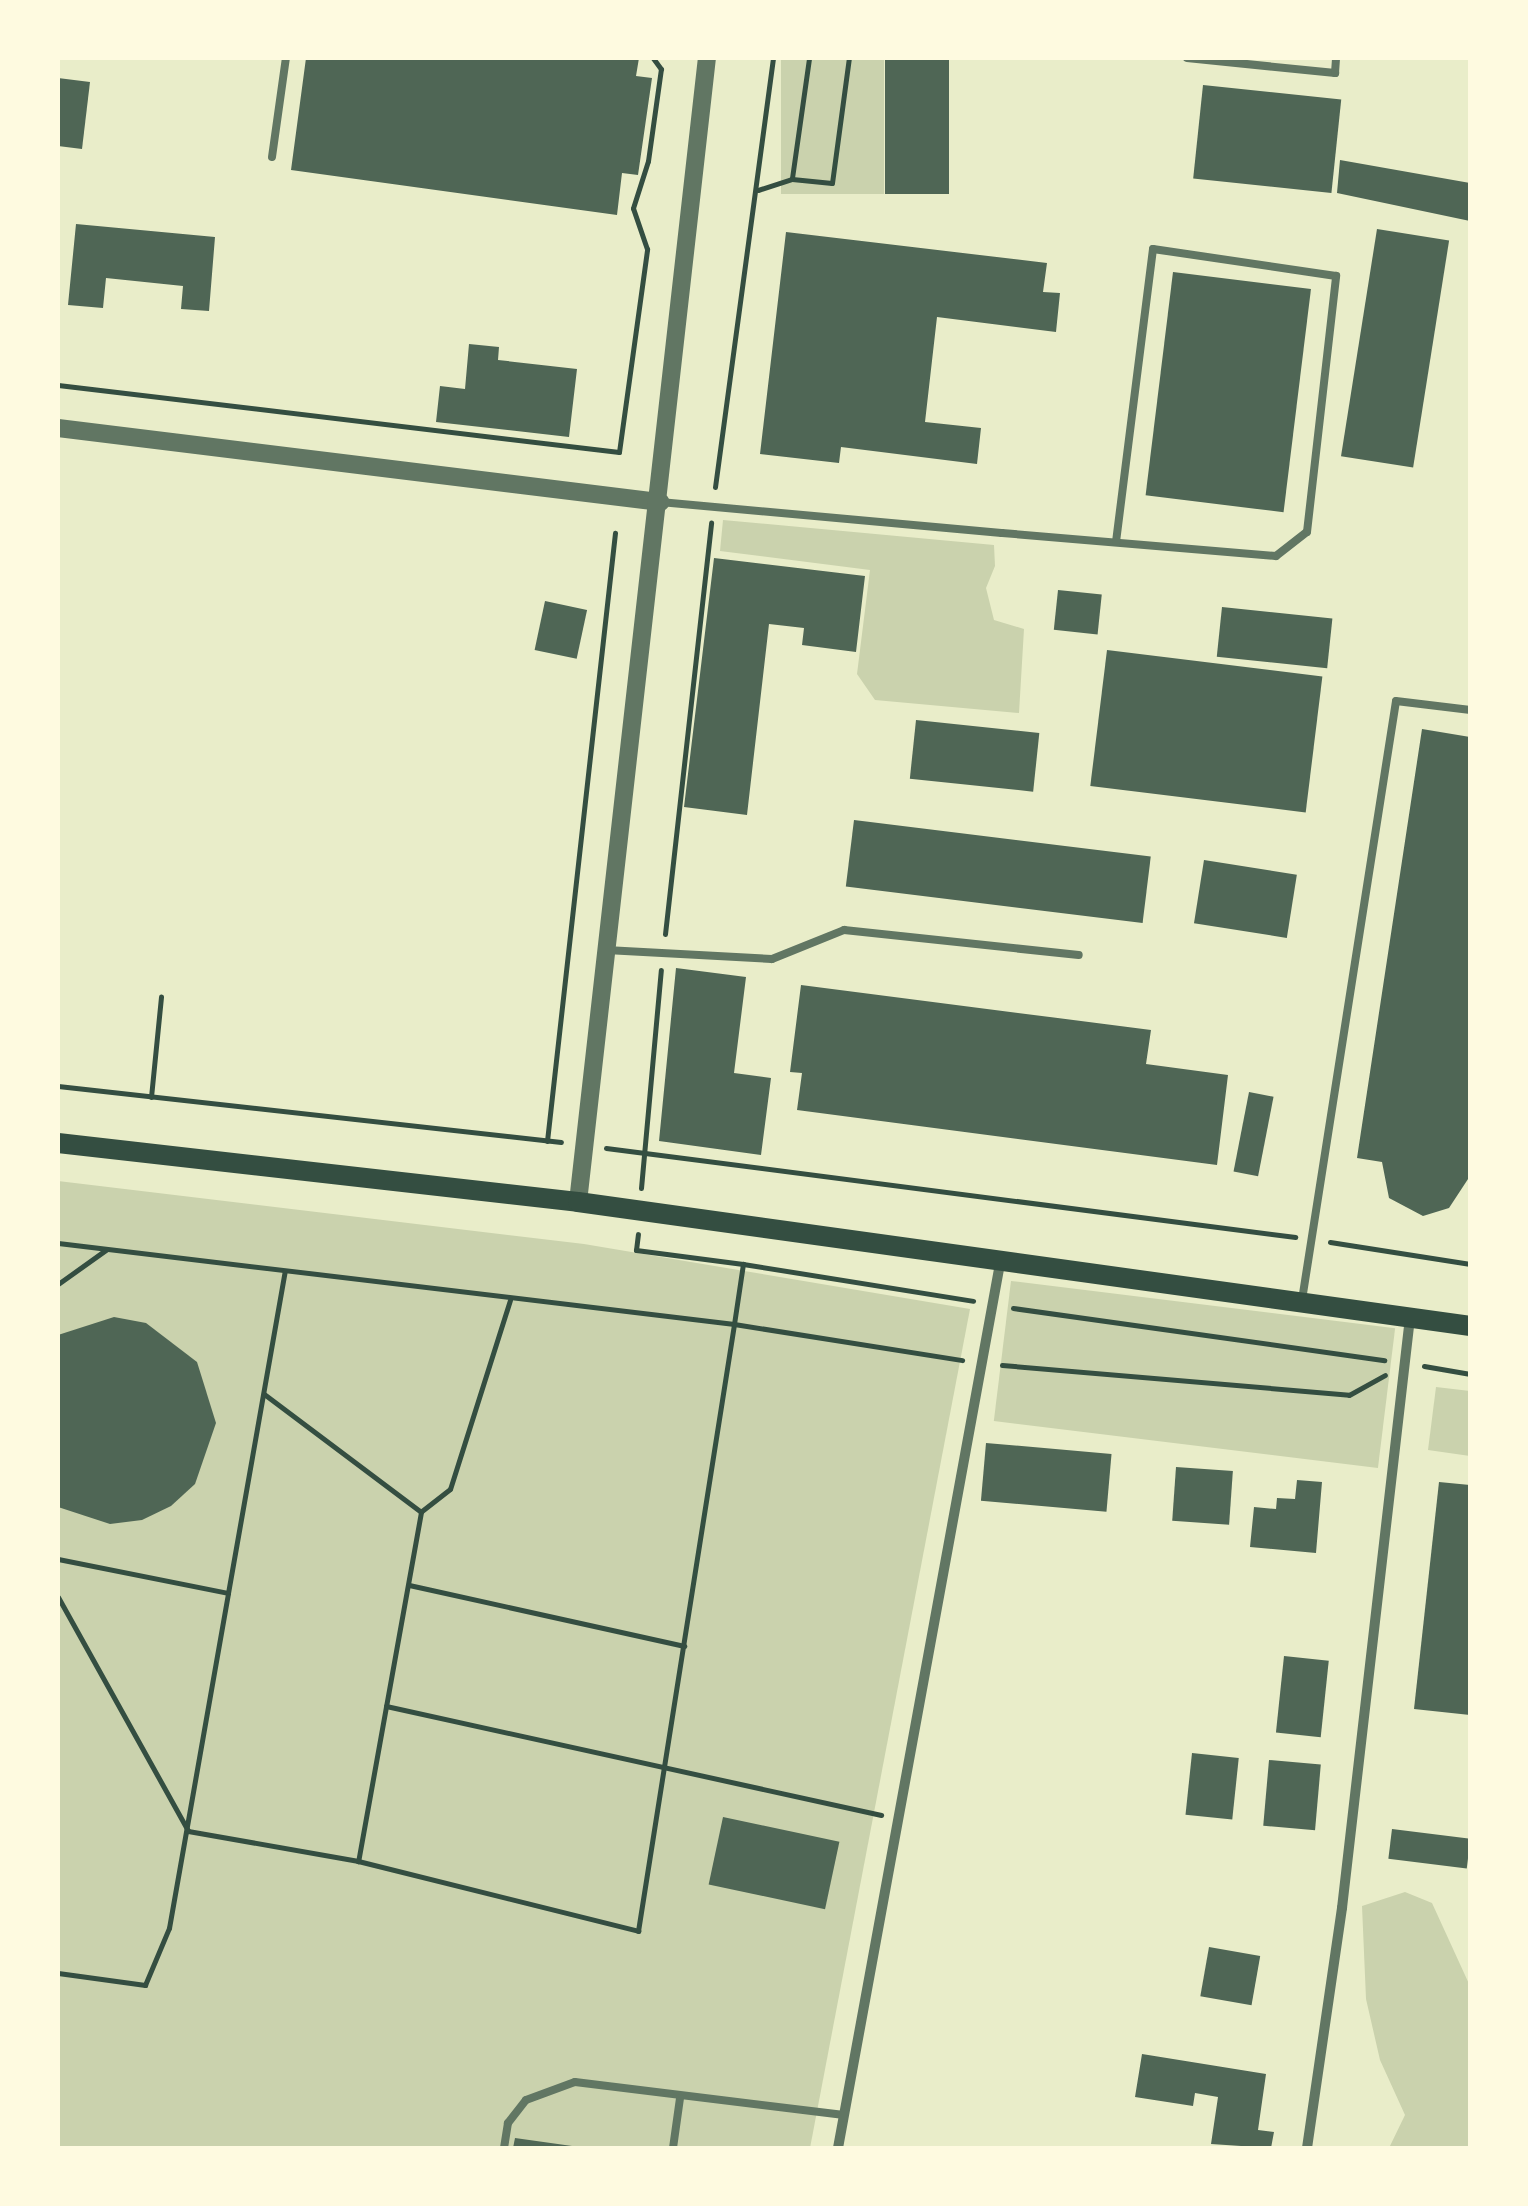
<!DOCTYPE html>
<style>
body{margin:0}
#map{position:relative;width:1528px;height:2206px;overflow:hidden;background:#e9edc9;font-family:"Crimson Pro",serif}
div>[style]{position:absolute}
[style*='--x']{left:calc(var(--x)*1px);top:calc(var(--y)*1px);width:calc(var(--w)*1px);rotate:calc(var(--a)*1deg)}
.green>*{inset:0;background:#cad2ad;transform-origin:0 0}
.building>*{inset:0;background:#4f6655;transform-origin:0 0}
.path>*{height:5px;margin:-2.5px;padding:0 2.5px;transform-origin:2.5px;border-radius:2.5px;background:#344e41}
.service>*{height:8px;margin:-4px;padding:0 4px;transform-origin:4px;border-radius:4px;background:#617663}
.minor>*{height:10px;margin:-5px;padding:0 5px;transform-origin:5px;border-radius:5px;background:#617663}
.tertiary>*{height:18px;margin:-9px;padding:0 9px;transform-origin:9px;border-radius:9px;background:#617663}
.secondary>*{height:20px;margin:-10px;padding:0 10px;transform-origin:10px;border-radius:10px;background:#344e41}
span{translate:-50% -50%;white-space:nowrap;text-align:center;line-height:1.15;-webkit-text-stroke:10px #fefae0;paint-order:stroke}
.frame{position:absolute;inset:0;border:60px solid #fefae0;pointer-events:none}
</style>
<div id="map">
<div class="green">
<div style="left:781px;top:58px;width:103px;height:136px"></div>
<div style="clip-path:polygon(723px 520px,994px 545px,995px 566px,986px 588px,994px 620px,1024px 629px,1019px 713px,875px 700px,857px 674px,870px 570px,720px 551px)"></div>
<div style="clip-path:polygon(58px 1181px,584px 1244px,970px 1309px,810px 2148px,58px 2148px)"></div>
<div style="left:1011px;top:1281px;width:387px;height:141px;rotate:7deg"></div>
<div style="clip-path:polygon(1436px 1387px,1470px 1391px,1470px 1456px,1428px 1450px)"></div>
<div style="clip-path:polygon(1405px 1892px,1432px 1903px,1470px 1986px,1470px 2148px,1389px 2148px,1405px 2115px,1380px 2060px,1366px 1999px,1362px 1906px)"></div>
</div>
<div class="building">
<div style="clip-path:polygon(306px 58px,639px 58px,636px 76px,652px 78px,638px 175px,622px 173px,617px 215px,291px 170px)"></div>
<div style="left:885px;top:58px;width:64px;height:136px"></div>
<div style="clip-path:polygon(58px 78px,90px 82px,82px 149px,58px 146px)"></div>
<div style="left:1203px;top:85px;width:139px;height:94px;rotate:6deg"></div>
<div style="clip-path:polygon(1340px 160px,1470px 183px,1470px 221px,1337px 193px)"></div>
<div style="clip-path:polygon(76px 224px,215px 237px,209px 311px,181px 309px,183px 286px,106px 278px,103px 308px,68px 305px)"></div>
<div style="left:1377px;top:229px;width:73px;height:230px;rotate:9deg"></div>
<div style="clip-path:polygon(786px 232px,1047px 263px,1043px 292px,1060px 293px,1056px 332px,937px 317px,925px 422px,981px 428px,977px 464px,841px 447px,839px 463px,760px 454px)"></div>
<div style="left:1173px;top:272px;width:139px;height:225px;rotate:7deg"></div>
<div style="clip-path:polygon(469px 344px,499px 347px,498px 360px,577px 369px,569px 437px,436px 422px,440px 386px,465px 389px)"></div>
<div style="clip-path:polygon(714px 558px,865px 576px,856px 652px,802px 645px,804px 628px,769px 624px,747px 815px,684px 807px)"></div>
<div style="left:1058px;top:590px;width:44px;height:40px;rotate:6deg"></div>
<div style="left:545px;top:601px;width:43px;height:50px;rotate:12deg"></div>
<div style="left:1222px;top:607px;width:111px;height:50px;rotate:6deg"></div>
<div style="left:1107px;top:650px;width:217px;height:137px;rotate:7deg"></div>
<div style="left:916px;top:720px;width:124px;height:59px;rotate:6deg"></div>
<div style="clip-path:polygon(1422px 729px,1470px 737px,1470px 1176px,1449px 1208px,1423px 1216px,1389px 1198px,1382px 1162px,1357px 1158px)"></div>
<div style="left:854px;top:820px;width:299px;height:67px;rotate:7deg"></div>
<div style="left:1204px;top:860px;width:94px;height:64px;rotate:9deg"></div>
<div style="clip-path:polygon(676px 968px,746px 977px,734px 1073px,771px 1078px,761px 1155px,659px 1141px)"></div>
<div style="clip-path:polygon(801px 985px,1151px 1030px,1146px 1064px,1228px 1075px,1217px 1165px,797px 1110px,802px 1073px,790px 1072px)"></div>
<div style="left:1249px;top:1092px;width:25px;height:81px;rotate:11deg"></div>
<div style="clip-path:polygon(114px 1317px,146px 1323px,197px 1362px,216px 1423px,195px 1484px,171px 1506px,142px 1520px,110px 1524px,58px 1507px,58px 1335px)"></div>
<div style="left:986px;top:1443px;width:126px;height:58px;rotate:5deg"></div>
<div style="left:1176px;top:1467px;width:57px;height:54px;rotate:4deg"></div>
<div style="clip-path:polygon(1297px 1480px,1322px 1482px,1316px 1553px,1250px 1547px,1254px 1507px,1276px 1509px,1277px 1498px,1295px 1499px)"></div>
<div style="clip-path:polygon(1439px 1482px,1470px 1485px,1470px 1715px,1414px 1709px)"></div>
<div style="left:1284px;top:1656px;width:45px;height:77px;rotate:6deg"></div>
<div style="left:1192px;top:1753px;width:47px;height:62px;rotate:6deg"></div>
<div style="left:1269px;top:1760px;width:52px;height:66px;rotate:5deg"></div>
<div style="left:723px;top:1817px;width:119px;height:69px;rotate:12deg"></div>
<div style="left:1392px;top:1829px;width:79px;height:30px;rotate:7deg"></div>
<div style="left:1209px;top:1947px;width:52px;height:50px;rotate:10deg"></div>
<div style="clip-path:polygon(1142px 2054px,1266px 2074px,1258px 2130px,1274px 2132px,1271px 2148px,1211px 2144px,1218px 2097px,1195px 2093px,1193px 2106px,1135px 2097px)"></div>
<div style="clip-path:polygon(515px 2138px,572px 2146px,572px 2148px,513px 2148px)"></div>
</div>
<div class="path">
<div style="--x:792;--y:178;--w:121;--a:-81.9"></div>
<div style="--x:758;--y:190;--w:36;--a:-18"></div>
<div style="--x:792;--y:179;--w:40;--a:5.7"></div>
<div style="--x:832;--y:183;--w:126;--a:-82.3"></div>
<div style="--x:58;--y:385;--w:565;--a:6.81"></div>
<div style="--x:619;--y:452;--w:205;--a:-82.1"></div>
<div style="--x:647;--y:249;--w:43;--a:-108.9"></div>
<div style="--x:633;--y:208;--w:49;--a:-72.3"></div>
<div style="--x:648;--y:161;--w:93;--a:-82"></div>
<div style="--x:661;--y:69;--w:14;--a:-126"></div>
<div style="--x:715;--y:487;--w:433;--a:-82.3"></div>
<div style="--x:665;--y:934;--w:414;--a:-83.6"></div>
<div style="--x:58;--y:1086;--w:506;--a:6.35"></div>
<div style="--x:151;--y:1097;--w:101;--a:-84.3"></div>
<div style="--x:547;--y:1141;--w:612;--a:-83.62"></div>
<div style="--x:606;--y:1148;--w:695;--a:7.36"></div>
<div style="--x:641;--y:1188;--w:219;--a:-84.8"></div>
<div style="--x:1330;--y:1242;--w:142;--a:8.9"></div>
<div style="--x:58;--y:1243;--w:681;--a:6.83"></div>
<div style="--x:734;--y:1324;--w:61;--a:-81.5"></div>
<div style="--x:743;--y:1264;--w:108;--a:-172.5"></div>
<div style="--x:636;--y:1250;--w:16;--a:-83"></div>
<div style="--x:743;--y:1264;--w:233;--a:9.1"></div>
<div style="--x:58;--y:1284;--w:60;--a:-35.5"></div>
<div style="--x:510;--y:1300;--w:198;--a:107.6"></div>
<div style="--x:450;--y:1489;--w:37;--a:142"></div>
<div style="--x:421;--y:1512;--w:355;--a:100.2"></div>
<div style="--x:358;--y:1861;--w:289;--a:14"></div>
<div style="--x:638;--y:1931;--w:615;--a:-81.01"></div>
<div style="--x:734;--y:1324;--w:231;--a:9"></div>
<div style="--x:1013;--y:1308;--w:375;--a:8"></div>
<div style="--x:1002;--y:1365;--w:348;--a:4.9"></div>
<div style="--x:1349;--y:1395;--w:41;--a:-29.1"></div>
<div style="--x:1424;--y:1366;--w:47;--a:9.9"></div>
<div style="--x:264;--y:1394;--w:196;--a:36.9"></div>
<div style="--x:58;--y:1559;--w:173;--a:11.3"></div>
<div style="--x:228;--y:1593;--w:327;--a:-80"></div>
<div style="--x:409;--y:1585;--w:282;--a:12.5"></div>
<div style="--x:58;--y:1597;--w:268;--a:60.9"></div>
<div style="--x:188;--y:1831;--w:173;--a:10"></div>
<div style="--x:386;--y:1706;--w:507;--a:12.42"></div>
<div style="--x:58;--y:1973;--w:88;--a:7.9"></div>
<div style="--x:145;--y:1985;--w:62;--a:-67.2"></div>
<div style="--x:169;--y:1928;--w:340;--a:-80"></div>
</div>
<div class="service">
<div style="--x:1187;--y:58;--w:149;--a:5.8"></div>
<div style="--x:1335;--y:73;--w:15;--a:-86"></div>
<div style="--x:272;--y:157;--w:100;--a:-82"></div>
<div style="--x:660;--y:502;--w:343;--a:5.2"></div>
<div style="--x:1002;--y:533;--w:275;--a:4.8"></div>
<div style="--x:1276;--y:556;--w:39;--a:-38"></div>
<div style="--x:1307;--y:532;--w:258;--a:-83.5"></div>
<div style="--x:1336;--y:276;--w:185;--a:-171.6"></div>
<div style="--x:1153;--y:249;--w:295;--a:97.2"></div>
<div style="--x:606;--y:950;--w:166;--a:3.1"></div>
<div style="--x:772;--y:959;--w:78;--a:-21.9"></div>
<div style="--x:844;--y:930;--w:236;--a:6.1"></div>
<div style="--x:1302;--y:1300;--w:606;--a:-81.08"></div>
<div style="--x:1396;--y:701;--w:75;--a:6.9"></div>
<div style="--x:504;--y:2148;--w:25;--a:-81"></div>
<div style="--x:508;--y:2123;--w:29;--a:-52"></div>
<div style="--x:526;--y:2100;--w:52;--a:-20.2"></div>
<div style="--x:575;--y:2082;--w:271;--a:7"></div>
<div style="--x:673;--y:2148;--w:50;--a:-82"></div>
</div>
<div class="minor">
<div style="--x:838;--y:2148;--w:905;--a:-79.62"></div>
<div style="--x:1307;--y:2148;--w:243;--a:-81.7"></div>
<div style="--x:1342;--y:1908;--w:594;--a:-83.43"></div>
</div>
<div class="tertiary">
<div style="--x:58;--y:428;--w:607;--a:7.01"></div>
<div style="--x:578;--y:1202;--w:1151;--a:-83.57"></div>
</div>
<div class="secondary">
<div style="--x:58;--y:1143;--w:523;--a:6.47"></div>
<div style="--x:578;--y:1202;--w:901;--a:7.91"></div>
</div>
<div class="frame"></div>
</div>
